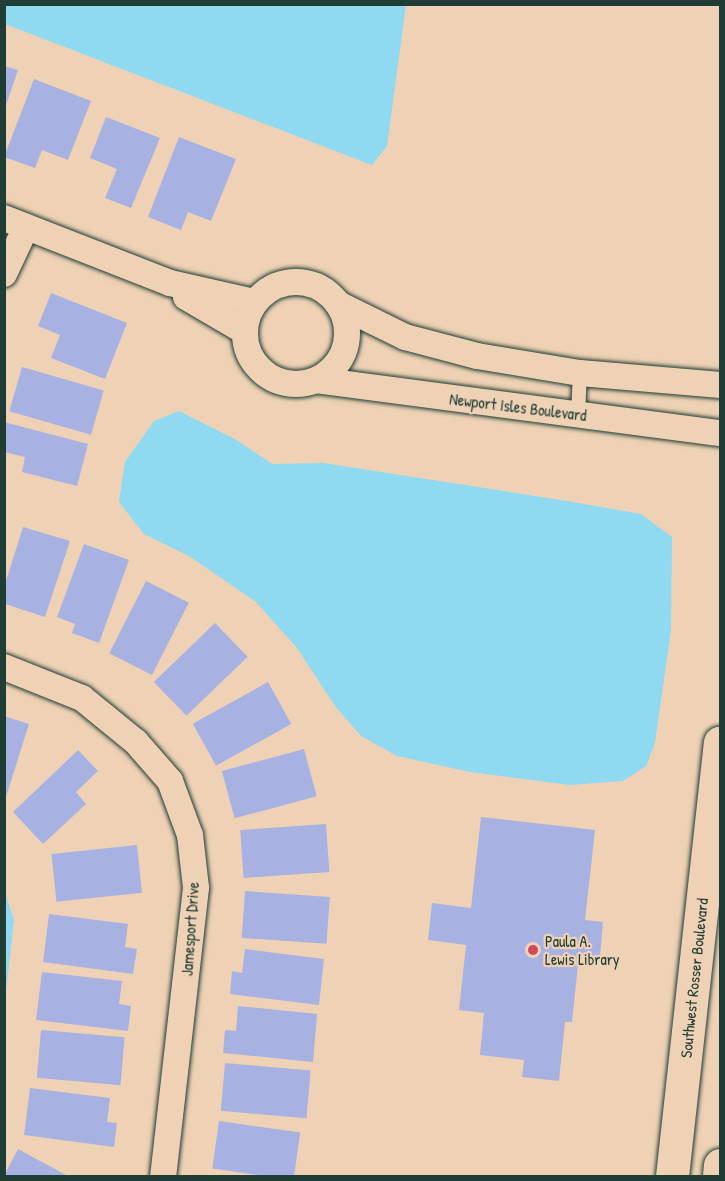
<!DOCTYPE html>
<style>
body{margin:0}
#map{position:relative;width:725px;height:1181px;overflow:hidden;background:#efd2b5;font-family:"Patrick Hand",sans-serif}
div>[style]{position:absolute}
[style*='--x']{left:calc(var(--x)*1px);top:calc(var(--y)*1px);width:calc(var(--w)*1px);rotate:calc(var(--a)*1deg)}
.water>*{inset:0;background:#8fd9f1}
.building>*{inset:0;background:#a7b2e2;transform-origin:0 0}
.roads{filter:drop-shadow(0 0 2px #1f3d34) drop-shadow(0 0 2px #1f3d34)}
.lane>*{height:14px;margin:-7px;padding:0 7px;transform-origin:7px;border-radius:7px;background:#efd2b5}
.street>*{height:26px;margin:-13px;padding:0 13px;transform-origin:13px;border-radius:13px;background:#efd2b5}
.street>.ring{margin:-13px;padding:0;box-sizing:content-box;background:none;border:26px solid #efd2b5;border-radius:50%}
.secondary>*{height:33px;margin:-16.5px;padding:0 16.5px;transform-origin:16.5px;border-radius:16.5px;background:#efd2b5}
.dots>*{width:16px;height:16px;translate:-50% -50%;box-sizing:border-box;border:3px solid #efd2b5;border-radius:50%}
span{translate:-50% -50%;white-space:nowrap;text-align:center;line-height:1.15;-webkit-text-stroke:4.5px #efd2b5;paint-order:stroke}
.street-label{font-size:16px;color:#1f3d34}
.poi-label{font-size:16px;color:#1f3d34}
.left{translate:0 -50%;text-align:left}
.frame{position:absolute;inset:0;border:6px solid #1f3d34;pointer-events:none}
</style>
<div id="map">
<div class="water">
<div style="clip-path:polygon(4px 5px,406px 5px,387px 146px,372px 165px,5px 24px)"></div>
<div style="clip-path:polygon(179px 411px,235px 439px,272px 464px,323px 463px,567px 501px,641px 514px,672px 537px,671px 630px,655px 743px,646px 766px,623px 781px,570px 785px,470px 772px,397px 756px,361px 736px,335px 706px,297px 648px,256px 602px,189px 556px,144px 534px,119px 502px,125px 462px,154px 421px)"></div>
<div style="clip-path:polygon(5px 893px,14px 920px,5px 1000px)"></div>
</div>
<div class="building">
<div style="clip-path:polygon(4px 66px,18px 70px,5px 108px,4px 108px)"></div>
<div style="clip-path:polygon(34px 79px,91px 101px,68px 160px,42px 150px,35px 168px,4px 157px)"></div>
<div style="clip-path:polygon(106px 117px,160px 138px,131px 208px,105px 198px,117px 169px,90px 158px)"></div>
<div style="clip-path:polygon(179px 137px,236px 159px,211px 221px,188px 212px,181px 230px,148px 217px)"></div>
<div style="clip-path:polygon(51px 293px,127px 323px,105px 379px,51px 358px,60px 335px,38px 326px)"></div>
<div style="left:22px;top:367px;width:85px;height:46px;rotate:16deg"></div>
<div style="clip-path:polygon(4px 422px,88px 444px,77px 486px,22px 472px,25px 457px,4px 452px)"></div>
<div style="clip-path:polygon(23px 527px,70px 541px,45px 617px,5px 604px,5px 584px)"></div>
<div style="clip-path:polygon(84px 544px,129px 560px,99px 643px,72px 633px,75px 624px,57px 617px)"></div>
<div style="left:146px;top:581px;width:48px;height:81px;rotate:27deg"></div>
<div style="left:215px;top:623px;width:47px;height:85px;rotate:46deg"></div>
<div style="left:268px;top:682px;width:48px;height:86px;rotate:61deg"></div>
<div style="clip-path:polygon(4px 716px,29px 724px,5px 800px,4px 800px)"></div>
<div style="left:304px;top:749px;width:49px;height:85px;rotate:75deg"></div>
<div style="clip-path:polygon(78px 750px,98px 771px,76px 792px,86px 804px,43px 844px,13px 812px)"></div>
<div style="clip-path:polygon(481px 817px,595px 830px,585px 920px,603px 922px,600px 957px,579px 955px,572px 1022px,565px 1022px,559px 1081px,522px 1077px,524px 1060px,480px 1055px,484px 1013px,459px 1010px,466px 945px,428px 940px,432px 903px,471px 908px)"></div>
<div style="left:326px;top:824px;width:48px;height:86px;rotate:86deg"></div>
<div style="left:137px;top:845px;width:48px;height:86px;rotate:84deg"></div>
<div style="left:245px;top:891px;width:85px;height:47px;rotate:4deg"></div>
<div style="clip-path:polygon(49px 914px,128px 924px,125px 947px,137px 949px,133px 974px,43px 962px)"></div>
<div style="clip-path:polygon(245px 949px,324px 959px,319px 1005px,230px 994px,232px 971px,242px 973px)"></div>
<div style="clip-path:polygon(42px 972px,122px 981px,119px 1004px,131px 1006px,128px 1031px,36px 1020px)"></div>
<div style="clip-path:polygon(238px 1006px,317px 1014px,313px 1062px,223px 1053px,225px 1030px,236px 1031px)"></div>
<div style="left:41px;top:1030px;width:84px;height:48px;rotate:5deg"></div>
<div style="left:225px;top:1063px;width:86px;height:48px;rotate:5deg"></div>
<div style="clip-path:polygon(30px 1088px,110px 1098px,107px 1122px,117px 1123px,114px 1147px,24px 1135px)"></div>
<div style="left:219px;top:1121px;width:82px;height:48px;rotate:8deg"></div>
<div style="clip-path:polygon(18px 1149px,68px 1176px,4px 1176px)"></div>
</div>
<div class="roads">
<div class="lane">
<div style="--x:578;--y:415;--w:42;--a:-87.3"></div>
</div>
<div class="street">
<div style="--x:4;--y:218;--w:178;--a:21.4"></div>
<div style="--x:170;--y:283;--w:86;--a:12.7"></div>
<div style="--x:4;--y:274;--w:52;--a:-64.9"></div>
<div class="ring" style="left:245px;top:282px;width:76px;height:76px"></div>
<div style="--x:186;--y:297;--w:67;--a:30.4"></div>
<div style="--x:338;--y:304;--w:75;--a:26.2"></div>
<div style="--x:405;--y:337;--w:74;--a:14.8"></div>
<div style="--x:477;--y:356;--w:104;--a:9.4"></div>
<div style="--x:580;--y:373;--w:141;--a:4.9"></div>
<div style="--x:316;--y:380;--w:407;--a:7.5"></div>
<div style="--x:4;--y:667;--w:84;--a:21.7"></div>
<div style="--x:82;--y:698;--w:70;--a:39.2"></div>
<div style="--x:136;--y:742;--w:52;--a:48.9"></div>
<div style="--x:170;--y:781;--w:58;--a:69.7"></div>
<div style="--x:190;--y:835;--w:53;--a:83.5"></div>
<div style="--x:196;--y:888;--w:290;--a:96.5"></div>
</div>
<div class="secondary">
<div style="--x:672;--y:1176;--w:436;--a:-83.7"></div>
<div style="--x:719;--y:1176;--w:11;--a:-85"></div>
</div>
</div>
<div class="dots">
<div style="left:533px;top:950px;background:#d1495b"></div>
</div>
<div class="street-label">
<span style="left:518px;top:407px;rotate:7deg">Newport Isles Boulevard</span>
<span style="left:190px;top:929px;rotate:-86deg">Jamesport Drive</span>
<span style="left:694px;top:978px;rotate:-84deg">Southwest Rosser Boulevard</span>
</div>
<div class="poi-label">
<span class="left" style="left:545px;top:950px">Paula A.<br>Lewis Library</span>
</div>
<div class="frame"></div>
</div>
